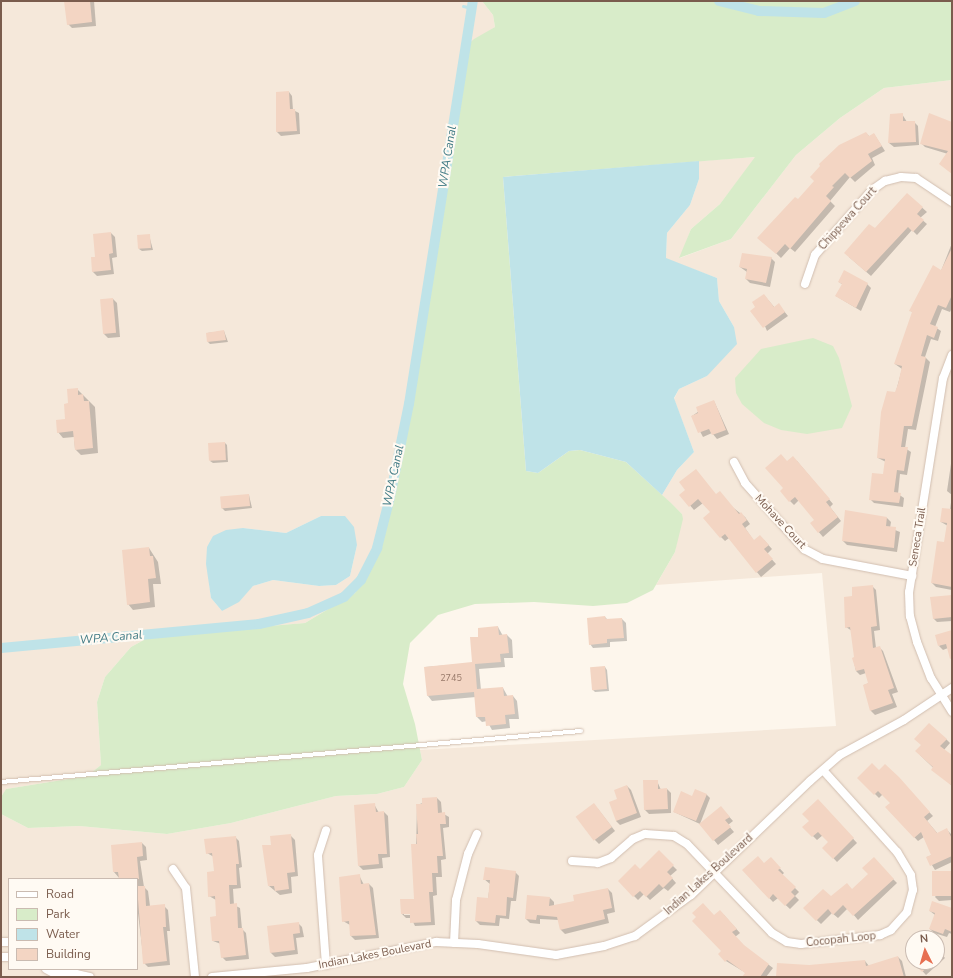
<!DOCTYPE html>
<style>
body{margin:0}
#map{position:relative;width:953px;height:978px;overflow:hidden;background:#fdf6ec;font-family:"Nunito Sans",sans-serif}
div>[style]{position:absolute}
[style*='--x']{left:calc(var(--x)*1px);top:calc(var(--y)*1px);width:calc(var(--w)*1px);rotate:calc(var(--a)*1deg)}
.residential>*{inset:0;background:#f5e8da}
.green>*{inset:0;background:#d8ecc9}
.water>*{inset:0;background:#bfe3e8}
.shadow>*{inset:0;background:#0003}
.stream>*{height:3px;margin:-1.5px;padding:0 1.5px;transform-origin:1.5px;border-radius:1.5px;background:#bfe3e8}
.canal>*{height:10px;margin:-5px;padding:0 5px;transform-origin:5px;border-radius:5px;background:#bfe3e8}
.building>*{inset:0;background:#f3d5c3;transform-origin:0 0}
.roads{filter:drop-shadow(0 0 1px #d1beb0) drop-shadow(0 0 1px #d1beb0)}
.service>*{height:4px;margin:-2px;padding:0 2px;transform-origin:2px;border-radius:2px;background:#fff}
.minor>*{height:8px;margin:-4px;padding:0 4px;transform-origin:4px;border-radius:4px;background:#fff}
span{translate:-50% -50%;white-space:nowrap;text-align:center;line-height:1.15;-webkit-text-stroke:4px #fffaf3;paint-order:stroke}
.number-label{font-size:9px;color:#987a6a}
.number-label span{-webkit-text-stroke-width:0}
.street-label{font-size:11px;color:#7a5c4d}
.water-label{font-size:12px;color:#437c86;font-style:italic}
.frame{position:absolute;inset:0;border:2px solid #7a5c4d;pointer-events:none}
.legend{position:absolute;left:8px;top:878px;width:130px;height:92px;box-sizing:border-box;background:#fffaf3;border:1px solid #cabbb1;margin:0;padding:5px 7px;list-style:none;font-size:12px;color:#7a5c4d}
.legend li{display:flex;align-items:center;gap:8px;height:20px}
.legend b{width:20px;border:1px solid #cabbb1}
.north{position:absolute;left:905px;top:930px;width:40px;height:40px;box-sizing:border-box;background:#fffaf3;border:1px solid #cabbb1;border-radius:50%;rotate:355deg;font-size:11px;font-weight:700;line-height:16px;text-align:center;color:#7a5c4d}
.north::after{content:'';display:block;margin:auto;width:14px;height:18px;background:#e76f51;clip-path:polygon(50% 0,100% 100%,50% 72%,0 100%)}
</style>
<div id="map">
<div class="residential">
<div style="clip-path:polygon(evenodd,1px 1px,482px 1px,493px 15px,495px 27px,464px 49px,419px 358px,386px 531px,355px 593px,305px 623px,151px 636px,131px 647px,105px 677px,97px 702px,101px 765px,87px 776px,6px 789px,1px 797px,1px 1px,321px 516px,357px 545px,350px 576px,336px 585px,319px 586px,273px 580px,253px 586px,222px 611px,211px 598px,209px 582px,243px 528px,286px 533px,321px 516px)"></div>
<div style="clip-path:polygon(evenodd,952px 80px,952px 977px,1px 977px,1px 814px,28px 828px,79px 826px,167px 834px,231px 823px,336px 796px,377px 794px,404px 787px,422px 760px,420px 750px,836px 726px,822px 573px,656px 585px,675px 552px,682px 514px,662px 495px,677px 470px,694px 452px,674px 399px,679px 389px,707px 376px,734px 327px,719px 301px,717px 278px,666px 259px,667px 233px,690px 205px,699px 179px,699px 161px,756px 157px,720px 204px,691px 229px,680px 258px,731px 239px,796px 155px,840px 118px,884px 88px,952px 80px,9px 879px,137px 879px,137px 969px,9px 969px,9px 879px,952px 80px,913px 938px,937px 938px,937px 962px,913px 962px,913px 938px)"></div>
</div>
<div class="green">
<div style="clip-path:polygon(482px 1px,952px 1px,952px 80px,884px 88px,840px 118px,796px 155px,731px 239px,679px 258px,691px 229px,720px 204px,755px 157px,503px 177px,526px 471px,538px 473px,569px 451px,580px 450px,626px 462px,671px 503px,682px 514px,683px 519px,675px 552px,653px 590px,627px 603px,593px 606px,534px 602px,475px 604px,438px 615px,410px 643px,403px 684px,415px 724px,422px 760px,404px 787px,377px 794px,336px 796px,231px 823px,167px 834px,79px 826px,28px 828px,1px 814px,1px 797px,6px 789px,87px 776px,101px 765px,97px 702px,105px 677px,131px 647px,151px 636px,305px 623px,355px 593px,386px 531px,419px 358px,464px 48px,474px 39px,495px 27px,493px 15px)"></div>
<div style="clip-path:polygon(813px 338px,833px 346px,839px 358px,852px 406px,842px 428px,807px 434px,781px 430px,764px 423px,742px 404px,736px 393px,735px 378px,761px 349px)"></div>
</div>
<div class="water">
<div style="clip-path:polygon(699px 161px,699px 179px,690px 205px,667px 233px,666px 258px,717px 278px,719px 301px,734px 327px,737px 344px,707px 376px,679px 389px,674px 398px,694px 452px,677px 470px,662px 495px,626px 462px,580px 450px,569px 451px,538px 473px,526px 471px,503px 177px)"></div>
<div style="clip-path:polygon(321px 516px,345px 516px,354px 527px,357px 545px,350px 576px,336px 585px,319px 586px,273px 580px,253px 586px,239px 602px,222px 611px,211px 598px,206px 564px,207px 547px,213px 536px,226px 530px,243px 528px,286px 533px)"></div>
</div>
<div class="shadow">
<div style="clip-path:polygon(65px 1px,94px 1px,96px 26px,72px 28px,68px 24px)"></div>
<div style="clip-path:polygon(289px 92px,292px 96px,293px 110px,299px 113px,300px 134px,281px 136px,277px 132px,276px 111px)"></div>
<div style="clip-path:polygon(902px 114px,907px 122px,914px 122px,918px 126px,919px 145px,894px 147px,889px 143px)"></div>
<div style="clip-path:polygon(952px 122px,952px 174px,948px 154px,925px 147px,921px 143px)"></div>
<div style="clip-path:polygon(866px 133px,870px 137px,874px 134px,885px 151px,872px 158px,875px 165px,855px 182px,850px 177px,830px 201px,835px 206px,795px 252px,790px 248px,781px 258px,763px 241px,798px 200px)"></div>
<div style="clip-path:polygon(907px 194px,927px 212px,920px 218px,927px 224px,917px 235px,912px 230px,871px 276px,849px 257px)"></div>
<div style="clip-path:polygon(111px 233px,115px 237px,117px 257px,112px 258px,114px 274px,97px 276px,93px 272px,96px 258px)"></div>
<div style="clip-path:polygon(149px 235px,153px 250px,142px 251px,139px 249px)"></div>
<div style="clip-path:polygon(952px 243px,952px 308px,950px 312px,942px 309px,935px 327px,941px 331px,938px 341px,931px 339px,925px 357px,930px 362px,916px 430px,908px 429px,905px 448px,911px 452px,907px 475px,900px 474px,898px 494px,904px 498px,903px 507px,874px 503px,870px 499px,884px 475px,886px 462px,878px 458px,902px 369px,895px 364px,913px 313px,911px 311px,941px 271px)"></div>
<div style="clip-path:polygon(771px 258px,775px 262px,770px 287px,750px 283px,746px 279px,747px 272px,740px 267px)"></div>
<div style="clip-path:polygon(839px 282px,867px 284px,871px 288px,861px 311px,836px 296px,843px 285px)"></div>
<div style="clip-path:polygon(764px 295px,775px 308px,779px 305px,788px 316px,767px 331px,757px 307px)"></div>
<div style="clip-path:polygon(113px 299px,117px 303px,120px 337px,108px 338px,104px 334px,101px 300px)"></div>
<div style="clip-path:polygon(224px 331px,228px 342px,210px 344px,208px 342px,207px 333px)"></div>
<div style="clip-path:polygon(77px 389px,95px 407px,98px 453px,81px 455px,75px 449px,74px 437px,63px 438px,58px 432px,66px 420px,69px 404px)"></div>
<div style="clip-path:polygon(714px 401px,729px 434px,717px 439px,712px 433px,703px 437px,692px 416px)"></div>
<div style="clip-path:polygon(225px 443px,227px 445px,228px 462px,213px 463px,210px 461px)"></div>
<div style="clip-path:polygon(952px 457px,952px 590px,936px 587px,932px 583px,945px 544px,948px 526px,941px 522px,950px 510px,952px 495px,947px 491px)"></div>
<div style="clip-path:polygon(797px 461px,833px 504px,830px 507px,841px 521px,823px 537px,812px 524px,816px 520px,799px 500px,794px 505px,790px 501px,785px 488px,787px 462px)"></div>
<div style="clip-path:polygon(249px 495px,252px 508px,225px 511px,222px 508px)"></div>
<div style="clip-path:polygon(681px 495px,717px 495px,745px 517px,750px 524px,745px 528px,754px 541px,764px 540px,772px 549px,767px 554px,776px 564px,761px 577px,729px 538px,725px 541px,721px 537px,711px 512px,703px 503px,694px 510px)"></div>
<div style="clip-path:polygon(846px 511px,887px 518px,891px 522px,890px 528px,900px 532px,897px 552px,847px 545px,843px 541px)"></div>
<div style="clip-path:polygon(149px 548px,158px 562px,161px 584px,153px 584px,155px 607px,133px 610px,128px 604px)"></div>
<div style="clip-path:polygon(872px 586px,876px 590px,880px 630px,874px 631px,876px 648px,879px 647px,883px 651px,898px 692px,892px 694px,897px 707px,875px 715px,871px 711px,864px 685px,869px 683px,866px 673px,860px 675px,856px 671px,853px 658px,855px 658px,852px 631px,846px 627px,853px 597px)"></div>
<div style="clip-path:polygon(952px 596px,952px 621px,937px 622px,933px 618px)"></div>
<div style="clip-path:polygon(605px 617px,608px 620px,622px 619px,626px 623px,627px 641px,610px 642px,610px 647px,593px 648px,590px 644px)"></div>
<div style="clip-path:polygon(498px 627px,503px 636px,507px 635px,512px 640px,513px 658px,504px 658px,505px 667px,479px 669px,481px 690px,503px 688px,508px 697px,513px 696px,517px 701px,519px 719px,509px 719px,510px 728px,492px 730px,487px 721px,482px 722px,477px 717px,476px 697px,432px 701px,428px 696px,425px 667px,473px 663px,479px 637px)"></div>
<div style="clip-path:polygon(952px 631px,952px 660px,948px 648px,943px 650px,939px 646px)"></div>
<div style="clip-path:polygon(605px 667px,607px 670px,609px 691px,595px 692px,593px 690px)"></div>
<div style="clip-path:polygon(946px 739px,950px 743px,944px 750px,952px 757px,952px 786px,920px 755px)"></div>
<div style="clip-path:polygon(885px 766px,933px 816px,927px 821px,938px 834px,947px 830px,951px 834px,952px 862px,935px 870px,927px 857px,932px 855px,924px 837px,918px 841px,886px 807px,891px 803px,883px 794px,879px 798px,859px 778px,879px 771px)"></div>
<div style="clip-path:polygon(657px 781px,661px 790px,667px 789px,671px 793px,671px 813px,649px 814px,645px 810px)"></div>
<div style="clip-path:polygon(627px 786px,631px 790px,641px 817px,620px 825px,616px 821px,618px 799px)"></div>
<div style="clip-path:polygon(706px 794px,710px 798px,700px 824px,674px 812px)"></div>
<div style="clip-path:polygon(evenodd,437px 798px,441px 802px,442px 813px,449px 817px,449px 827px,443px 828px,446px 859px,441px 860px,442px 877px,436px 877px,437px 895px,433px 896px,435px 925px,415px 926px,411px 918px,406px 918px,402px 914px,415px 899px,417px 805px,437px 798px,404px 913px,415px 913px,415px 915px,404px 915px,404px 913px)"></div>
<div style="clip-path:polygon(818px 801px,857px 843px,837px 862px,824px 848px,830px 842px,823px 835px,817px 840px,804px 827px,810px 821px)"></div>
<div style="clip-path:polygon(374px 804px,379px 813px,384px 812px,388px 816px,390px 857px,382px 858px,383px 868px,363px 870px,359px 866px)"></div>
<div style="clip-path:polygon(598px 809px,615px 831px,599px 844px,595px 840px)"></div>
<div style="clip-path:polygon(725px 812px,733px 821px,728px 825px,734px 832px,718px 845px,701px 824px)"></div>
<div style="clip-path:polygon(291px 836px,295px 840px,298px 876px,291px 877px,292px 893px,280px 895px,269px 886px,272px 846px)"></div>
<div style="clip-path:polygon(235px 837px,239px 841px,242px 867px,239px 868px,241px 888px,233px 889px,234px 905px,240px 908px,242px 929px,246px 933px,249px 959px,226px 961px,222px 957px,221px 944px,213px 941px,218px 917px,216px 900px,209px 896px,215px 872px,214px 857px,207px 853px)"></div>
<div style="clip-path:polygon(142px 843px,146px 847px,147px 860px,140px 861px,144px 887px,148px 891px,150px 906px,164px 906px,168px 910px,170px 931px,167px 931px,170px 965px,148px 967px,144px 963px,137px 905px,137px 879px,120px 879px,114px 872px)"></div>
<div style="clip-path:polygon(659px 852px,677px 870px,670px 876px,676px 883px,668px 891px,664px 888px,650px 900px,644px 894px,638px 900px,619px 881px,640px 870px)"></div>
<div style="clip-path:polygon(771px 859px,784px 873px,782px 875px,799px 892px,795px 896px,799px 900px,790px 909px,778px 898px,773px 902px,744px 871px,765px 864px)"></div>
<div style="clip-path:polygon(873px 859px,897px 883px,858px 920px,848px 908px,838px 918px,832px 913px,821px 924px,804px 908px,852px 890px,870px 874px)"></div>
<div style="clip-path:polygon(515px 872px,519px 876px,516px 901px,511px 901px,509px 919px,500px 918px,499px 926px,480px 925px,476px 921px,488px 899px,490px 884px,484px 879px)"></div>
<div style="clip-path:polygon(952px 872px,952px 900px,939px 901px,935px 897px)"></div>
<div style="clip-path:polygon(359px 875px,364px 885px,369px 884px,373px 888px,379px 938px,355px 940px,351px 936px,350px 925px,343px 921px)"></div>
<div style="clip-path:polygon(608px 889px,612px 893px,615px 912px,607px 914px,609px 923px,565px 934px,561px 930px,559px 920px,540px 919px,540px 924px,530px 923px,526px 919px,550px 898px,554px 902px,554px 906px,575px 902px)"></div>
<div style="clip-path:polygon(952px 909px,952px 934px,949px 933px,947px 937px,934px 933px,930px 929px,935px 915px,930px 911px)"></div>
<div style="clip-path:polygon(724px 915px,740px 933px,735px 937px,745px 947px,773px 968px,766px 977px,743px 977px,746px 973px,726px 961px,715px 916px)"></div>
<div style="clip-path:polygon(298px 923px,302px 927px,304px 937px,296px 938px,298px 954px,275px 957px,271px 953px,268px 927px)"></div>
<div style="clip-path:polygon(922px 932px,928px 938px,915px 938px)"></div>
<div style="clip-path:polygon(913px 946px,913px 961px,908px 954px,913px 953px,909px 949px)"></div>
<div style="clip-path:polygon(937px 949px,945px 958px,926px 975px,914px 962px,937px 962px)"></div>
<div style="clip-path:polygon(898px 957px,902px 961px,906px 977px,777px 977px,809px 966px,865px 961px,869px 966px)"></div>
</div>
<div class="stream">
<div style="--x:463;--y:6;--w:9;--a:13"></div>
</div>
<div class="canal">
<div style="--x:719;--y:1;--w:41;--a:14"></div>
<div style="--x:759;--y:11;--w:65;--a:1.8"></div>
<div style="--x:824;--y:13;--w:33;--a:-21"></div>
<div style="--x:1;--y:648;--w:259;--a:-5.3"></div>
<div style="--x:259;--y:624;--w:50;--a:-12.7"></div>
<div style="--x:308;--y:613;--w:39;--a:-24"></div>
<div style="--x:344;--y:597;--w:24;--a:-45"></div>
<div style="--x:361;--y:580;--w:36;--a:-63"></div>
<div style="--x:377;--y:548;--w:53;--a:-75.7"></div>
<div style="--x:390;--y:497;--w:95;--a:-78.5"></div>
<div style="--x:409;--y:404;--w:408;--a:-81"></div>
</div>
<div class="building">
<div style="clip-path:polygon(64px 1px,90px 1px,92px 22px,67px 25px)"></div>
<div style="clip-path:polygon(289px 91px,290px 109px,295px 109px,297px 131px,276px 132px,276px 92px)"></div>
<div style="clip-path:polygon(903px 113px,903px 121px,915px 121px,916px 142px,888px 143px,890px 114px)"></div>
<div style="clip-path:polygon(929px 113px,952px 122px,952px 174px,939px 164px,948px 151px,920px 144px)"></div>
<div style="clip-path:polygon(866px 132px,869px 136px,874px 133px,882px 146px,868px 154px,872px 161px,850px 178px,845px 173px,832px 186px,834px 187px,826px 196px,831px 201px,790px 249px,785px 244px,776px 254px,757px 238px,795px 197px,798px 199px,814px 181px,810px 177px,820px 166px,819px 164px,839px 145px)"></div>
<div style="clip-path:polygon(907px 193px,923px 207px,917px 214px,924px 220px,913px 232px,908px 227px,866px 272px,844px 253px,869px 224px,875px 228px)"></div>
<div style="clip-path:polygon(111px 232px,113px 253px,109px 254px,111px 270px,92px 272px,91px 257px,95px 257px,93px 234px)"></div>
<div style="left:150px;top:234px;width:14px;height:13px;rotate:86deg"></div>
<div style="clip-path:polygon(952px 248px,952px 295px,946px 308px,938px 305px,930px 324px,938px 327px,934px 338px,927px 335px,921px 356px,926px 357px,912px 426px,904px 426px,901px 447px,908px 447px,906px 458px,904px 471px,897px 470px,894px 492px,901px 493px,899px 503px,869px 500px,872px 473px,883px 474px,885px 459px,877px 458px,881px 412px,887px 391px,895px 392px,898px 384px,902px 366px,894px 364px,912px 312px,909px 311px,933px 265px,941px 270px)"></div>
<div style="clip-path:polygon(742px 253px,772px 257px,766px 283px,745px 279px,747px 269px,739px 267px)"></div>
<div style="clip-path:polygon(844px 270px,868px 283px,856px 308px,835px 296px,842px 284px,838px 282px)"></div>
<div style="clip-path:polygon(764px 294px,774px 307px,779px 303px,785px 312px,763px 328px,750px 311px,755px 307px,752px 302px)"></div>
<div style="left:113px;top:298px;width:35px;height:13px;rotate:85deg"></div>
<div style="clip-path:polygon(224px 330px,226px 340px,207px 342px,206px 333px)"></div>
<div style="clip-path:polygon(78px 388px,78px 395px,83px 394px,84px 401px,89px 401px,93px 448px,75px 450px,73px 431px,57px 433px,56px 420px,65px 419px,64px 404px,68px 403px,67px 389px)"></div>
<div style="clip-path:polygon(714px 400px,726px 430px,712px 435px,709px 429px,698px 433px,691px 416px,698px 413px,696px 407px)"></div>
<div style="left:225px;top:442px;width:18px;height:17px;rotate:87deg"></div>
<div style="clip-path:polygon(781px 454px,787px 461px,793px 456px,830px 499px,826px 502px,838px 517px,818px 533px,810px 523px,814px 520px,795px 497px,789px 502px,780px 491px,783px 488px,765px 468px)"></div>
<div style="clip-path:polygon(696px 469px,716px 494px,720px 491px,739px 514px,741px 512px,747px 520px,742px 524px,754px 540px,760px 535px,769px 545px,764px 549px,773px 559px,756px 573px,725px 534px,720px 538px,703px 518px,710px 512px,698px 499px,689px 507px,679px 495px,685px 490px,679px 482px)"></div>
<div style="left:249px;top:494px;width:12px;height:29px;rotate:85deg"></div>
<div style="clip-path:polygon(942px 508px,952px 509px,952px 587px,931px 583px,937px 541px,944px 542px,947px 523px,940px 522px)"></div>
<div style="clip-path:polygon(845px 510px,887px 517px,886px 526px,896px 527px,894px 548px,842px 541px)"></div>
<div style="clip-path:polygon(149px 547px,150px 556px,153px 556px,156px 578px,148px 579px,150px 602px,127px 605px,122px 550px)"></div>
<div style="clip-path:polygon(873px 585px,877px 626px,871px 627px,873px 648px,880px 646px,894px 688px,888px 690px,893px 703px,870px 711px,863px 685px,868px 683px,864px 669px,856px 671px,852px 658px,854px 657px,850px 627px,845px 628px,844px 597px,852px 596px,852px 587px)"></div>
<div style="clip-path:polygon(952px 595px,952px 617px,933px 619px,930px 597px)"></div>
<div style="clip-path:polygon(605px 616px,606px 619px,622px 618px,624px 638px,607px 639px,607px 643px,589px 645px,587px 618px)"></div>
<div style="clip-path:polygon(498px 626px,499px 635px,507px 634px,509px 653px,500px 654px,501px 662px,475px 664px,477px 689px,503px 687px,504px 696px,513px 695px,515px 714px,505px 715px,506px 724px,486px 726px,485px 717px,476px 717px,474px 692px,427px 696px,424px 667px,472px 662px,470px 637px,478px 637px,478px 628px)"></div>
<div style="clip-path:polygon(952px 630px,952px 658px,950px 659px,946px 644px,938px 646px,935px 635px)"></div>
<div style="left:605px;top:666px;width:23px;height:15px;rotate:85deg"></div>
<div style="clip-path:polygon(929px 723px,947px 739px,940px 746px,952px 755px,952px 786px,931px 770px,933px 767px,915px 751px,921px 745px,914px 739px)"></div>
<div style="clip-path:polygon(872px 763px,879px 770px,885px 764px,899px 777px,930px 812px,924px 817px,937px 833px,947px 828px,952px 839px,952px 856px,930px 866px,926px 857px,931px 855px,921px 832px,914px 838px,885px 807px,890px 803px,878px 791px,874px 795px,857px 778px)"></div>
<div style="clip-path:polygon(643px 780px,658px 780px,658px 789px,667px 788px,668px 809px,644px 810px)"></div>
<div style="clip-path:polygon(627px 785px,637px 813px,616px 821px,609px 802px,617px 799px,614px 790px)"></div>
<div style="clip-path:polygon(695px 789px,707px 794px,696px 821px,673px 812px,681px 791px,692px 796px)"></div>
<div style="clip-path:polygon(437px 797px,438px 813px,445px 812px,446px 824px,440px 824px,443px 856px,437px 856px,438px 873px,432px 873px,433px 892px,429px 892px,431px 922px,410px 923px,410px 914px,401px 914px,400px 899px,414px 899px,411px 844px,417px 844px,416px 834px,418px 834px,416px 804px,422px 804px,422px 798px)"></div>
<div style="clip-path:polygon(818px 799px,854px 838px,833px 859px,822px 848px,828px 842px,818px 832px,812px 837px,802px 827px,809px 821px,802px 814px)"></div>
<div style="clip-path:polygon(375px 803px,376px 812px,384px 811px,387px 854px,378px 854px,379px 864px,358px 866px,354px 805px)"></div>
<div style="left:594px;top:803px;width:30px;height:23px;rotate:53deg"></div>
<div style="clip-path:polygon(721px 806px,730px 817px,725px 820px,731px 827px,713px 841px,699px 824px)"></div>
<div style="clip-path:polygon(291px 834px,295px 872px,287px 873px,289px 889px,275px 891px,274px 886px,268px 886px,262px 845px,271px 845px,270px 836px)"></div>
<div style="clip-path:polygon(236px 836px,239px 864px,236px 864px,237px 885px,229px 885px,230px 904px,237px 903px,238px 928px,243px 928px,246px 955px,221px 958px,219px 941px,212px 941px,210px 917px,216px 916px,215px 896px,208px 897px,207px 872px,214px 871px,212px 853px,206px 854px,204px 839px)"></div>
<div style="clip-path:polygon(142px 842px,143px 856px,137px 857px,139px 879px,119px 879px,118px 872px,113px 872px,111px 845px)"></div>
<div style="clip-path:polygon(659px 850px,674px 865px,667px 872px,673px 878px,663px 888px,659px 884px,646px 897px,640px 891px,633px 897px,618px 881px,635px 864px,640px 869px)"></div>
<div style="clip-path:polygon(758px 856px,764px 863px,771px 857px,781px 868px,778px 870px,796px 887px,791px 892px,795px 896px,785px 906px,773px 894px,769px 899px,742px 870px)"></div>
<div style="clip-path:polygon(874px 857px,894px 879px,853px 916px,843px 905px,833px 915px,828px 909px,816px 921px,803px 908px,823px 889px,831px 896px,847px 883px,852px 889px,868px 874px,862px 868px)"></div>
<div style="clip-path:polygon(485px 867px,516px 871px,513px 898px,507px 897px,506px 916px,496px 915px,495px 923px,475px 921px,477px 897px,488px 898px,490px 880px,483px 880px)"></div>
<div style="left:952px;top:871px;width:25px;height:20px;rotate:90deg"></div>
<div style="clip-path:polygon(360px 874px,361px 884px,369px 883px,376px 935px,350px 936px,349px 921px,342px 922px,339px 877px)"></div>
<div style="clip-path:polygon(137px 886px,145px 886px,146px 906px,165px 904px,166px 927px,163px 927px,167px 961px,143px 964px)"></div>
<div style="clip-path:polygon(608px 888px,612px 908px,603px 910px,605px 919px,560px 930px,557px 917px,537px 915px,536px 920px,525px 919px,527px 895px,550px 897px,549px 906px,574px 901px,573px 895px)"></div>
<div style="clip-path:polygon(932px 901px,952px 908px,952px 932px,945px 929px,943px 934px,929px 929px,935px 913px,929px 911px)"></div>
<div style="clip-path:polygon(703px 903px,714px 915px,720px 910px,737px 929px,732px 932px,744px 945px,769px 964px,760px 977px,742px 977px,745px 973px,727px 960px,725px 962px,718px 954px,721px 951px,692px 921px,696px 917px,692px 913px)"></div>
<div style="clip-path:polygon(299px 922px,300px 933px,293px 934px,295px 950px,270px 953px,267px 926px)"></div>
<div style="clip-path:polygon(898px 956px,904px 977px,776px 977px,777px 963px,809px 965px,865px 960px,866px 966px)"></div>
<div style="clip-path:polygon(913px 962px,933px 962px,922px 972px)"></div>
</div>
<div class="roads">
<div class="service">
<div style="--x:1;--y:782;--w:582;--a:-5.03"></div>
</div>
<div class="minor">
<div style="--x:805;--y:284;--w:31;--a:-71"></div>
<div style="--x:815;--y:255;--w:86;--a:-48.8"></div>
<div style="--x:872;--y:190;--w:16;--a:-35"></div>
<div style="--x:885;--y:181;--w:16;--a:-14"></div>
<div style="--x:901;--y:177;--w:15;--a:4"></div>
<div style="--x:916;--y:178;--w:43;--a:33.7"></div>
<div style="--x:952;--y:355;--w:25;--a:111"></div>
<div style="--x:943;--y:378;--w:217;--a:99"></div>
<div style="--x:909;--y:592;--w:24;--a:88"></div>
<div style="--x:910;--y:616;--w:27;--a:75"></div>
<div style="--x:917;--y:642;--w:39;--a:69"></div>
<div style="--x:931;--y:678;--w:40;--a:58"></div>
<div style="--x:734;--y:462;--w:24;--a:62"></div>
<div style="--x:745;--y:483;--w:89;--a:48.2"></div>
<div style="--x:804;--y:549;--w:21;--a:28"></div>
<div style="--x:823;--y:559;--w:91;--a:10.8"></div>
<div style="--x:572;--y:861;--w:26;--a:4"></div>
<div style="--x:598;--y:863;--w:14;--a:-21"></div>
<div style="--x:611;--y:858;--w:29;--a:-41"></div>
<div style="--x:633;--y:839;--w:13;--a:-23"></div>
<div style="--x:645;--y:834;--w:29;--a:4"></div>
<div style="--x:674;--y:836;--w:15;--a:32"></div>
<div style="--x:687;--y:844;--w:123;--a:46.3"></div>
<div style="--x:772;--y:933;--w:17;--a:31"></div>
<div style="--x:787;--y:942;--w:14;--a:8"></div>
<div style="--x:801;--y:944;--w:80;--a:-6.5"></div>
<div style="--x:880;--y:935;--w:12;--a:-24"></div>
<div style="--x:891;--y:930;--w:24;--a:-48"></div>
<div style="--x:907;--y:912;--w:23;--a:-75"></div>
<div style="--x:913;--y:890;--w:15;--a:-98"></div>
<div style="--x:911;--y:875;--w:27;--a:-121"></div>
<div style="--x:897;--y:852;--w:110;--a:-132.1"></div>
<div style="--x:173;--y:869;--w:23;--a:56"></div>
<div style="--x:186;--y:888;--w:89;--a:84.2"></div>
<div style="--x:1;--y:942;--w:8;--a:0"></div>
<div style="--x:454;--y:943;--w:43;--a:-87.3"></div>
<div style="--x:456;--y:900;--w:48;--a:-75.4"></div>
<div style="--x:468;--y:854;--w:22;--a:-66"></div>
<div style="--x:1;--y:957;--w:8;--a:0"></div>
<div style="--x:326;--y:965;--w:110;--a:-94.2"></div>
<div style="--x:318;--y:855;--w:26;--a:-72"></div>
<div style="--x:46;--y:969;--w:10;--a:29"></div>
<div style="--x:55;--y:974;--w:21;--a:0"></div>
<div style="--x:76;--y:974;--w:14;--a:12"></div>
<div style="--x:212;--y:977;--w:95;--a:-5.4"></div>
<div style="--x:307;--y:968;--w:132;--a:-11.4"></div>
<div style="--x:436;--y:942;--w:42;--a:2.7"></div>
<div style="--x:478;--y:944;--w:79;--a:8"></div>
<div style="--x:556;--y:955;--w:49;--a:-10.6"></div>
<div style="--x:604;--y:946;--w:33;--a:-18"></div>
<div style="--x:635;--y:936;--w:69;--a:-36.2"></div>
<div style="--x:691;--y:895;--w:165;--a:-43.8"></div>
<div style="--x:810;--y:781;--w:40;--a:-41"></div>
<div style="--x:840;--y:755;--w:73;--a:-28.7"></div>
<div style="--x:904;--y:720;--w:58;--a:-33.7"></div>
</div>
</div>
<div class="number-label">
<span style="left:451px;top:678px">2745</span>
</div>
<div class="street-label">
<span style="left:848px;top:219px;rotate:-48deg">Chippewa Court</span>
<span style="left:780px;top:522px;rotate:47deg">Mohave Court</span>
<span style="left:918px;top:537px;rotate:-81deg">Seneca Trail</span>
<span style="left:709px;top:875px;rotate:-42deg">Indian Lakes Boulevard</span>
<span style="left:841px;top:940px;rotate:-6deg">Cocopah Loop</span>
<span style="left:375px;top:955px;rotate:-11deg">Indian Lakes Boulevard</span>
</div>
<div class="water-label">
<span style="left:448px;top:157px;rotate:-81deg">WPA Canal</span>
<span style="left:394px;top:476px;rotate:-78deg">WPA Canal</span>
<span style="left:111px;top:638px;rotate:-5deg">WPA Canal</span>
</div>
<div class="frame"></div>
<ul class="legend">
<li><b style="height:5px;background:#fff"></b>Road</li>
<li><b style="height:11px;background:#d8ecc9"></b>Park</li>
<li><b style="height:11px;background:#bfe3e8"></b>Water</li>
<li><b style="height:11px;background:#f3d5c3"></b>Building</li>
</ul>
<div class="north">N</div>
</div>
